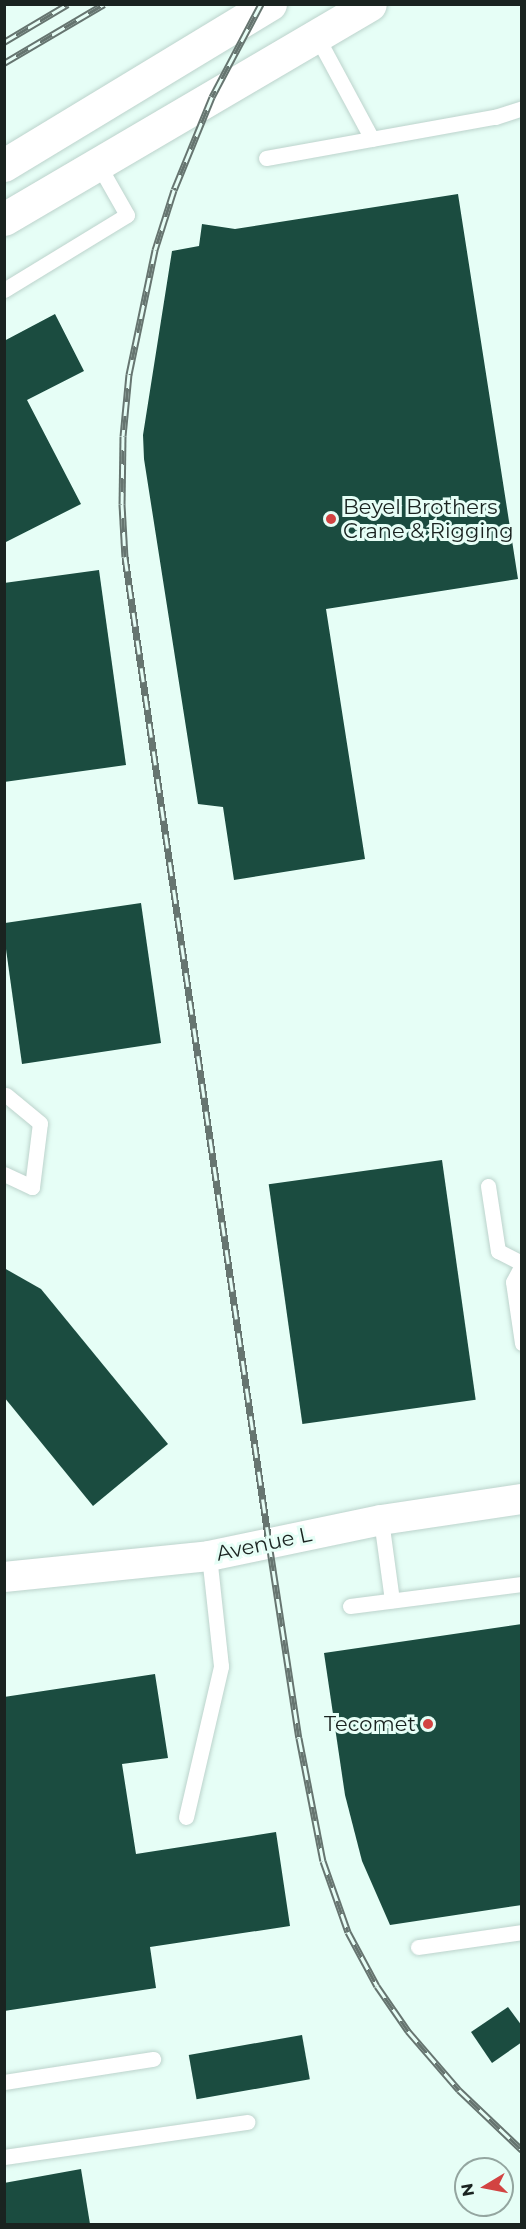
<!DOCTYPE html>
<style>
body{margin:0}
#map{position:relative;width:526px;height:2229px;overflow:hidden;background:#e6fef6;font-family:Montserrat,sans-serif}
div>[style]{position:absolute}
[style*='--x']{left:calc(var(--x)*1px);top:calc(var(--y)*1px);width:calc(var(--w)*1px);rotate:calc(var(--a)*1deg)}
.building>*{inset:0;background:#1b4c40;transform-origin:0 0}
.roads{filter:drop-shadow(0 0 2px #bcd3cc) drop-shadow(0 0 2px #bcd3cc)}
.service>*{height:15px;margin:-7.5px;padding:0 7.5px;transform-origin:7.5px;border-radius:7.5px;background:#fff}
.minor>*{height:30px;margin:-15px;padding:0 15px;transform-origin:15px;border-radius:15px;background:#fff}
.secondary>*{height:33px;margin:-16.5px;padding:0 16.5px;transform-origin:16.5px;border-radius:16.5px;background:#fff}
.rail>*{height:7px;margin-top:-3.5px;transform-origin:0;background:repeating-linear-gradient(90deg,#e6fef6 0 14px,#667570 0 28px);box-sizing:border-box;border-block:2px solid #667570}
.dots>*{width:16px;height:16px;translate:-50% -50%;box-sizing:border-box;border:3px solid #e6fef6;border-radius:50%}
span{translate:-50% -50%;white-space:nowrap;text-align:center;line-height:1.15;-webkit-text-stroke:6px #e6fef6;paint-order:stroke}
.poi-label{font-size:21px;color:#1a2320}
.left{translate:0 -50%;text-align:left}
.right{translate:-100% -50%;text-align:right}
.street-label{font-size:21px;color:#1a2320}
.frame{position:absolute;inset:0;border:6px solid #1a2320;pointer-events:none}
.north{position:absolute;left:454px;top:2157px;width:60px;height:60px;box-sizing:border-box;background:#e6fef6;border:2px solid #94a6a0;border-radius:50%;rotate:260deg;font-size:16px;font-weight:700;line-height:24px;text-align:center;color:#1a2320}
.north::after{content:'';display:block;margin:auto;width:21px;height:27px;background:#d24342;clip-path:polygon(50% 0,100% 100%,50% 72%,0 100%)}
</style>
<div id="map">
<div class="building">
<div style="clip-path:polygon(458px 194px,518px 579px,326px 609px,365px 859px,234px 880px,223px 807px,198px 804px,144px 459px,143px 435px,172px 251px,199px 246px,202px 224px,235px 229px)"></div>
<div style="clip-path:polygon(55px 314px,84px 371px,27px 400px,81px 504px,4px 543px,4px 341px)"></div>
<div style="clip-path:polygon(99px 570px,126px 765px,4px 782px,4px 583px)"></div>
<div style="clip-path:polygon(141px 903px,161px 1043px,22px 1064px,5px 942px,5px 923px)"></div>
<div style="left:442px;top:1160px;width:242px;height:175px;rotate:82deg"></div>
<div style="clip-path:polygon(4px 1268px,41px 1289px,168px 1444px,93px 1506px,4px 1397px)"></div>
<div style="clip-path:polygon(522px 1624px,522px 1905px,390px 1925px,362px 1861px,345px 1795px,324px 1653px)"></div>
<div style="clip-path:polygon(155px 1674px,168px 1758px,122px 1764px,136px 1854px,276px 1832px,290px 1926px,150px 1947px,156px 1988px,4px 2011px,4px 1697px)"></div>
<div style="clip-path:polygon(508px 2007px,522px 2026px,522px 2042px,492px 2063px,471px 2032px)"></div>
<div style="left:302px;top:2035px;width:45px;height:115px;rotate:80deg"></div>
<div style="clip-path:polygon(81px 2169px,90px 2224px,4px 2224px,4px 2183px)"></div>
</div>
<div class="roads">
<div class="service">
<div style="--x:316;--y:35;--w:118;--a:61.7"></div>
<div style="--x:266;--y:158;--w:233;--a:-10.2"></div>
<div style="--x:495;--y:117;--w:28;--a:-18"></div>
<div style="--x:4;--y:290;--w:144;--a:-31.4"></div>
<div style="--x:127;--y:215;--w:59;--a:-119.6"></div>
<div style="--x:4;--y:1174;--w:31;--a:25"></div>
<div style="--x:32;--y:1187;--w:64;--a:-82.9"></div>
<div style="--x:40;--y:1123;--w:44;--a:-140.5"></div>
<div style="--x:488;--y:1186;--w:66;--a:81.3"></div>
<div style="--x:498;--y:1251;--w:27;--a:27"></div>
<div style="--x:522;--y:1265;--w:19;--a:118"></div>
<div style="--x:513;--y:1282;--w:62;--a:81.6"></div>
<div style="--x:381;--y:1520;--w:81;--a:82.2"></div>
<div style="--x:350;--y:1606;--w:173;--a:-7.3"></div>
<div style="--x:186;--y:1817;--w:155;--a:-76.9"></div>
<div style="--x:221;--y:1666;--w:111;--a:-96.2"></div>
<div style="--x:418;--y:1947;--w:105;--a:-8.2"></div>
<div style="--x:4;--y:2082;--w:151;--a:-8.8"></div>
<div style="--x:4;--y:2157;--w:246;--a:-8.2"></div>
</div>
<div class="minor">
<div style="--x:4;--y:1577;--w:206;--a:-5.8"></div>
<div style="--x:209;--y:1556;--w:176;--a:-11.8"></div>
<div style="--x:381;--y:1520;--w:143;--a:-8.5"></div>
</div>
<div class="secondary">
<div style="--x:4;--y:165;--w:311;--a:-31.2"></div>
<div style="--x:4;--y:219;--w:424;--a:-30.4"></div>
</div>
</div>
<div class="rail">
<div style="--x:261;--y:4;--w:105;--a:117.8"></div>
<div style="--x:212;--y:97;--w:100;--a:112.2"></div>
<div style="--x:174;--y:190;--w:63;--a:107.6"></div>
<div style="--x:155;--y:250;--w:127;--a:101.8"></div>
<div style="--x:129;--y:374;--w:62;--a:95.5"></div>
<div style="--x:123;--y:436;--w:68;--a:90.8"></div>
<div style="--x:122;--y:504;--w:53;--a:86.8"></div>
<div style="--x:125;--y:557;--w:996;--a:81.69"></div>
<div style="--x:269;--y:1543;--w:197;--a:81.3"></div>
<div style="--x:299;--y:1738;--w:125;--a:79"></div>
<div style="--x:323;--y:1861;--w:75;--a:70.6"></div>
<div style="--x:348;--y:1932;--w:61;--a:61.8"></div>
<div style="--x:377;--y:1986;--w:55;--a:55.4"></div>
<div style="--x:408;--y:2031;--w:78;--a:49.2"></div>
<div style="--x:459;--y:2090;--w:87;--a:43.6"></div>
<div style="--x:4;--y:42;--w:74;--a:-30.7"></div>
<div style="--x:4;--y:63;--w:116;--a:-30.5"></div>
</div>
<div class="dots">
<div style="left:331px;top:519px;background:#d24342"></div>
<div style="left:428px;top:1724px;background:#d24342"></div>
</div>
<div class="poi-label">
<span class="left" style="left:343px;top:519px">Beyel Brothers<br>Crane &amp; Rigging</span>
<span class="right" style="left:416px;top:1724px">Tecomet</span>
</div>
<div class="street-label">
<span style="left:264px;top:1544px;rotate:-12deg">Avenue L</span>
</div>
<div class="frame"></div>
<div class="north">N</div>
</div>
